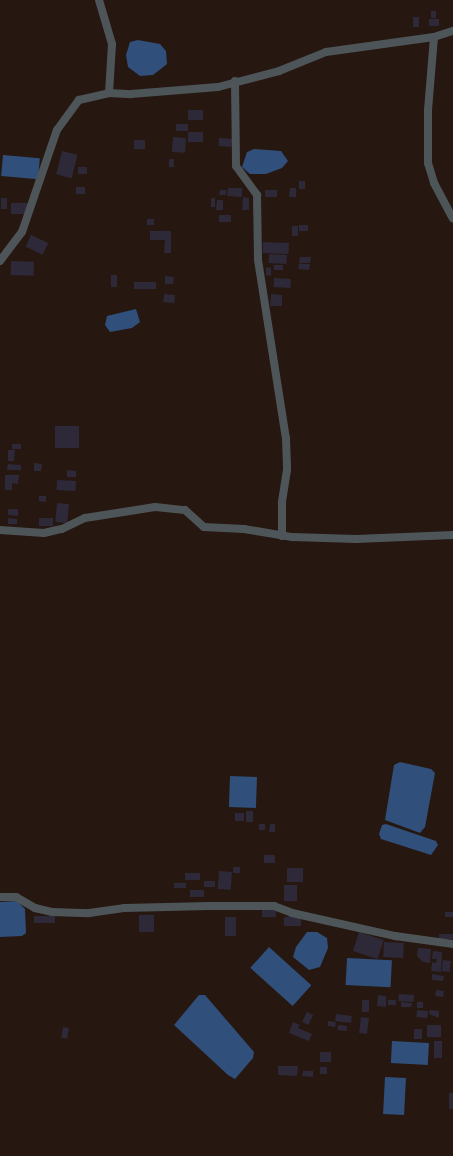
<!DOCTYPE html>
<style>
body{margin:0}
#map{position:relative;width:453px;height:1156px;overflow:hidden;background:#261710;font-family:Quicksand,sans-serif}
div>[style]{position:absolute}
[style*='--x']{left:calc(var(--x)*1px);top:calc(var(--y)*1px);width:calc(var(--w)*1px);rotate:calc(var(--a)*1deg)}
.water>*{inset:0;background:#304f7b;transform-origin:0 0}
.building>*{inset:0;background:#2e2938;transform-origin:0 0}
.minor>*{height:8px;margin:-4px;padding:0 4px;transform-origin:4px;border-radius:4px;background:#4d5559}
span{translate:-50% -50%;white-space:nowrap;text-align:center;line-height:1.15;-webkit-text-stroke:4.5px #0a0503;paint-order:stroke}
</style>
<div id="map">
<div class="water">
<div style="clip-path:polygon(138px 40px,160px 44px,166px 51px,167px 64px,153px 75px,140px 76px,128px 67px,126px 55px,130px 42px)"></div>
<div style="clip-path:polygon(254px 149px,281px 151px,288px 161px,282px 168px,266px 174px,250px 174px,242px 167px,247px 152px)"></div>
<div style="left:3px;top:155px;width:37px;height:21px;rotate:5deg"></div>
<div style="clip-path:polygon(136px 309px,140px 322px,132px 328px,110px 332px,105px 325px,107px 316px)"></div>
<div style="clip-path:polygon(400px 762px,431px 769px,435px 773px,425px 827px,420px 833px,385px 820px,394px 765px)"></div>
<div style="left:230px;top:776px;width:27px;height:31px;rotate:2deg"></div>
<div style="clip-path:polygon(386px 824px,436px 841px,438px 845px,431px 855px,381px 839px,379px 834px,382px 825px)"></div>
<div style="clip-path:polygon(17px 901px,25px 909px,26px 933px,22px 936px,0 937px,0 902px)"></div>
<div style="clip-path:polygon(307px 932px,317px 932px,327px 938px,328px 948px,320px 967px,309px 970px,293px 957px,296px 947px)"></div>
<div style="left:269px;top:947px;width:57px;height:28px;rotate:42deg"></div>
<div style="left:347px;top:958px;width:45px;height:27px;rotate:3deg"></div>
<div style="clip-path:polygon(199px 995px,205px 995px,254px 1052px,253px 1058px,235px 1079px,228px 1075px,174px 1025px)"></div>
<div style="left:392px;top:1041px;width:37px;height:22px;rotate:3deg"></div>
<div style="left:385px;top:1077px;width:21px;height:37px;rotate:3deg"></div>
</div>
<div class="building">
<div style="left:431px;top:11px;width:5px;height:7px"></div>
<div style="left:413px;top:17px;width:6px;height:10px"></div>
<div style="left:429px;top:19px;width:10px;height:7px"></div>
<div style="left:188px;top:110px;width:15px;height:10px"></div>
<div style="left:176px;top:124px;width:12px;height:7px"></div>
<div style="left:188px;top:132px;width:15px;height:10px"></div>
<div style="left:173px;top:137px;width:13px;height:15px;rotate:4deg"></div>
<div style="left:219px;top:138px;width:13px;height:8px;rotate:4deg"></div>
<div style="left:134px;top:140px;width:11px;height:9px"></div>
<div style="left:62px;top:151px;width:16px;height:24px;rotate:14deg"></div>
<div style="left:169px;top:159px;width:5px;height:8px"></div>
<div style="left:78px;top:167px;width:9px;height:7px"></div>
<div style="left:299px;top:181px;width:6px;height:8px"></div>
<div style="left:76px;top:187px;width:9px;height:7px"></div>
<div style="clip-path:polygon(228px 188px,242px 188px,242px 197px,227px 196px)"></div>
<div style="clip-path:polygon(290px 188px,296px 188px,296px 197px,289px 197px)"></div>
<div style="clip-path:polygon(220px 190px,226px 190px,226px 195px,219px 195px)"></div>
<div style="left:265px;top:190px;width:12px;height:7px"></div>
<div style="clip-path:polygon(243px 197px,249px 198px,249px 210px,242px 210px)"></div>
<div style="left:1px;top:198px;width:6px;height:11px"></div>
<div style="left:211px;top:198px;width:4px;height:9px"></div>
<div style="clip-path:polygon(217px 200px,223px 200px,223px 210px,216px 210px)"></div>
<div style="left:11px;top:203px;width:16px;height:11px"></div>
<div style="left:219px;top:215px;width:12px;height:7px"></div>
<div style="left:147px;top:219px;width:7px;height:6px"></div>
<div style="left:299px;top:225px;width:9px;height:6px"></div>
<div style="left:292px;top:226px;width:6px;height:10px"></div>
<div style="clip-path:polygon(150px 231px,171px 231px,171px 253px,164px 253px,165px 240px,150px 240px)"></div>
<div style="left:31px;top:235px;width:19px;height:13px;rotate:25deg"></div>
<div style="left:263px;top:242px;width:26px;height:11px;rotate:2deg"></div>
<div style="left:269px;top:254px;width:18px;height:9px;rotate:3deg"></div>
<div style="clip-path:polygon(300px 257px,311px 257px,310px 263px,299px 263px)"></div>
<div style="left:11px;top:261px;width:23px;height:14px;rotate:2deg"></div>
<div style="clip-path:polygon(299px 264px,310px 264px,309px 270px,298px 269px)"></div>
<div style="left:274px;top:265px;width:9px;height:5px"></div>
<div style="clip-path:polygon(266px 267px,271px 268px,271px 276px,266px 275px)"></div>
<div style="left:111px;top:275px;width:6px;height:12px"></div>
<div style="clip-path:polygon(165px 276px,174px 277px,173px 284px,165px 284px)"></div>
<div style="left:274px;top:278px;width:17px;height:9px;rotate:3deg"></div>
<div style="left:156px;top:282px;width:7px;height:22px;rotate:90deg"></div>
<div style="left:164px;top:294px;width:11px;height:8px;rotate:5deg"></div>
<div style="clip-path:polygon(271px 294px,282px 295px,282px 306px,270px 306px)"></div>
<div style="left:55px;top:426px;width:24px;height:22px"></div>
<div style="left:12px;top:444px;width:9px;height:5px"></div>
<div style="clip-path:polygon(8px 450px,15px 450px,14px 461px,8px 461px)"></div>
<div style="clip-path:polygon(34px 463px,42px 464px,41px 471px,34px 471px)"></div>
<div style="clip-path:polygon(8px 464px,21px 465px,21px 470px,7px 470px)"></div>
<div style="clip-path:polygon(67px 470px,76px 471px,76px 477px,67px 477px)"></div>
<div style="clip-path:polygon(5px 475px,19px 475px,18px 484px,12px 483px,12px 490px,5px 490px)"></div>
<div style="left:57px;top:480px;width:19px;height:10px;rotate:3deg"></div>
<div style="clip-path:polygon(39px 496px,46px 496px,46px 502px,39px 501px)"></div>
<div style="left:57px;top:503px;width:12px;height:19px;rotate:5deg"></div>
<div style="clip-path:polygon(8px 509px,18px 509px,18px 516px,8px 515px)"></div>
<div style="clip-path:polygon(8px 518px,17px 519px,17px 524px,8px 524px)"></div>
<div style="left:39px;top:518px;width:14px;height:8px"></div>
<div style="left:246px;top:811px;width:7px;height:11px"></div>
<div style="left:235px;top:813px;width:9px;height:8px"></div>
<div style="left:259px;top:824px;width:6px;height:6px"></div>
<div style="clip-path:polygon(270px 824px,275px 824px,275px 832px,269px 832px)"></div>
<div style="left:264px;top:855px;width:11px;height:8px"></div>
<div style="left:233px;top:867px;width:7px;height:6px"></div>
<div style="left:287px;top:868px;width:16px;height:14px"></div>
<div style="left:219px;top:871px;width:13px;height:18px;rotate:4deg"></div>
<div style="left:185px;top:873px;width:15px;height:7px"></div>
<div style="left:204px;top:881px;width:11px;height:6px"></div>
<div style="left:174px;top:883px;width:12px;height:5px"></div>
<div style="left:284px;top:885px;width:13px;height:16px"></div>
<div style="left:190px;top:890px;width:14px;height:7px"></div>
<div style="left:262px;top:910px;width:14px;height:7px"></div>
<div style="left:445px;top:912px;width:8px;height:5px"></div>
<div style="left:139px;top:915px;width:15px;height:17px"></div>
<div style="left:34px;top:916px;width:21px;height:7px"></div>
<div style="left:225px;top:917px;width:11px;height:19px"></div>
<div style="left:284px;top:917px;width:17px;height:9px"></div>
<div style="left:359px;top:932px;width:26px;height:20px;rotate:18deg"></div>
<div style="left:439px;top:934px;width:14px;height:5px"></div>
<div style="left:384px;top:942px;width:20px;height:15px;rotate:3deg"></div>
<div style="clip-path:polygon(418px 948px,431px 949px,430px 963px,423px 962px,417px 956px)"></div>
<div style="clip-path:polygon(433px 951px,442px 952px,441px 972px,431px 971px,432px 962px,436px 963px,437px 959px,432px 959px)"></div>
<div style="left:443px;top:960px;width:8px;height:11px;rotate:7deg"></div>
<div style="clip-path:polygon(432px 974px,444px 976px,443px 981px,432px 980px)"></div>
<div style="left:436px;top:990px;width:8px;height:6px;rotate:7deg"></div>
<div style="left:399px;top:994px;width:15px;height:7px;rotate:4deg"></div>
<div style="clip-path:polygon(378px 995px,386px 996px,386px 1007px,377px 1006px)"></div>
<div style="left:362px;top:1000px;width:7px;height:12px"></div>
<div style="left:388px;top:1000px;width:8px;height:5px"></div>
<div style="clip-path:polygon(401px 1002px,412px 1003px,411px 1007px,401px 1007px)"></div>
<div style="left:417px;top:1002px;width:6px;height:6px"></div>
<div style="left:417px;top:1010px;width:11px;height:7px;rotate:5deg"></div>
<div style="clip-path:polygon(430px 1010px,439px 1011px,439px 1018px,429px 1014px)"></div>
<div style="left:307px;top:1012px;width:7px;height:11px;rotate:27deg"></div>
<div style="left:336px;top:1014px;width:16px;height:7px;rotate:7deg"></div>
<div style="left:361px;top:1017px;width:8px;height:16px;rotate:7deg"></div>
<div style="clip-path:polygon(328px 1021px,336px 1022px,335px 1027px,328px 1026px)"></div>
<div style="clip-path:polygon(293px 1022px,300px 1025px,298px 1028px,312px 1034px,309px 1041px,289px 1033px)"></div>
<div style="left:338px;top:1025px;width:9px;height:5px;rotate:6deg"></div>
<div style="left:427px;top:1025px;width:14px;height:12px"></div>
<div style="left:63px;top:1027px;width:6px;height:11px;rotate:9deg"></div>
<div style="left:414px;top:1029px;width:8px;height:10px"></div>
<div style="left:434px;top:1041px;width:8px;height:17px"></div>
<div style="left:320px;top:1052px;width:11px;height:10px"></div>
<div style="clip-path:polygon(278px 1066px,298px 1066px,297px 1076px,278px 1075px)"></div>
<div style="left:320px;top:1067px;width:7px;height:7px"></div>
<div style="clip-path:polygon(303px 1071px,313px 1071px,313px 1077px,302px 1076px)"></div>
<div style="left:449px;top:1093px;width:4px;height:16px"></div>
</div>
<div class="minor">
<div style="--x:99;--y:0;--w:46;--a:73.5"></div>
<div style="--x:112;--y:44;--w:49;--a:93.5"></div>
<div style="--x:434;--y:37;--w:73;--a:94.7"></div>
<div style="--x:428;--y:110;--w:53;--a:90"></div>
<div style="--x:428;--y:163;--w:21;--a:73"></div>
<div style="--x:434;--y:183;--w:40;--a:62"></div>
<div style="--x:235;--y:81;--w:85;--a:89.3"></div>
<div style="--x:236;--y:166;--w:36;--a:54"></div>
<div style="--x:257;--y:195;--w:65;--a:89.1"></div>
<div style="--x:258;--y:260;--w:180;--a:81.1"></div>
<div style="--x:286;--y:438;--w:32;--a:88"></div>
<div style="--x:287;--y:470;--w:33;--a:99"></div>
<div style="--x:282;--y:503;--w:33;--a:90"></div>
<div style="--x:0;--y:261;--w:36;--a:-53"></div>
<div style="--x:22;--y:232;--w:108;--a:-71.1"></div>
<div style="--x:57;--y:130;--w:37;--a:-54"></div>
<div style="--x:79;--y:100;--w:31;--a:-13"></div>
<div style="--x:109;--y:93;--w:22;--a:3"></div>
<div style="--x:131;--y:94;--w:87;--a:-4.6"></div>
<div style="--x:218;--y:87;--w:63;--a:-14.7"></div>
<div style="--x:279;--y:71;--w:51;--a:-22"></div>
<div style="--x:326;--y:52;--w:109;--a:-7.9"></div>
<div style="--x:434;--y:37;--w:20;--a:-18"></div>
<div style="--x:0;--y:530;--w:44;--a:3.9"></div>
<div style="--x:44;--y:533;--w:18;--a:-13"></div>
<div style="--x:62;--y:529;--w:25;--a:-26"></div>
<div style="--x:85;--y:518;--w:71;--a:-8.9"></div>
<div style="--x:155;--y:507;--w:30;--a:6"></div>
<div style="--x:185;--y:510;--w:25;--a:42"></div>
<div style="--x:204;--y:527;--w:40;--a:2.9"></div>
<div style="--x:244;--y:529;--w:49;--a:9.5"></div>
<div style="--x:292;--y:537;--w:64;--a:1.8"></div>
<div style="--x:356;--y:539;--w:97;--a:-2.4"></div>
<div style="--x:0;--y:897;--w:16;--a:0"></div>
<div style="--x:16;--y:897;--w:22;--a:30"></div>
<div style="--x:35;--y:908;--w:17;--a:13"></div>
<div style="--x:52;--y:912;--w:37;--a:2"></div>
<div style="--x:89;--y:913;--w:35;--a:-8"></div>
<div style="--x:124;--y:908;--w:85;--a:-1.3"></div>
<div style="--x:209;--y:906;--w:65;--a:0"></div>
<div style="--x:274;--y:906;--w:19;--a:21"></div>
<div style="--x:292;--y:913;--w:106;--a:12.6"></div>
<div style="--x:395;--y:936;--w:59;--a:7.9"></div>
</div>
</div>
